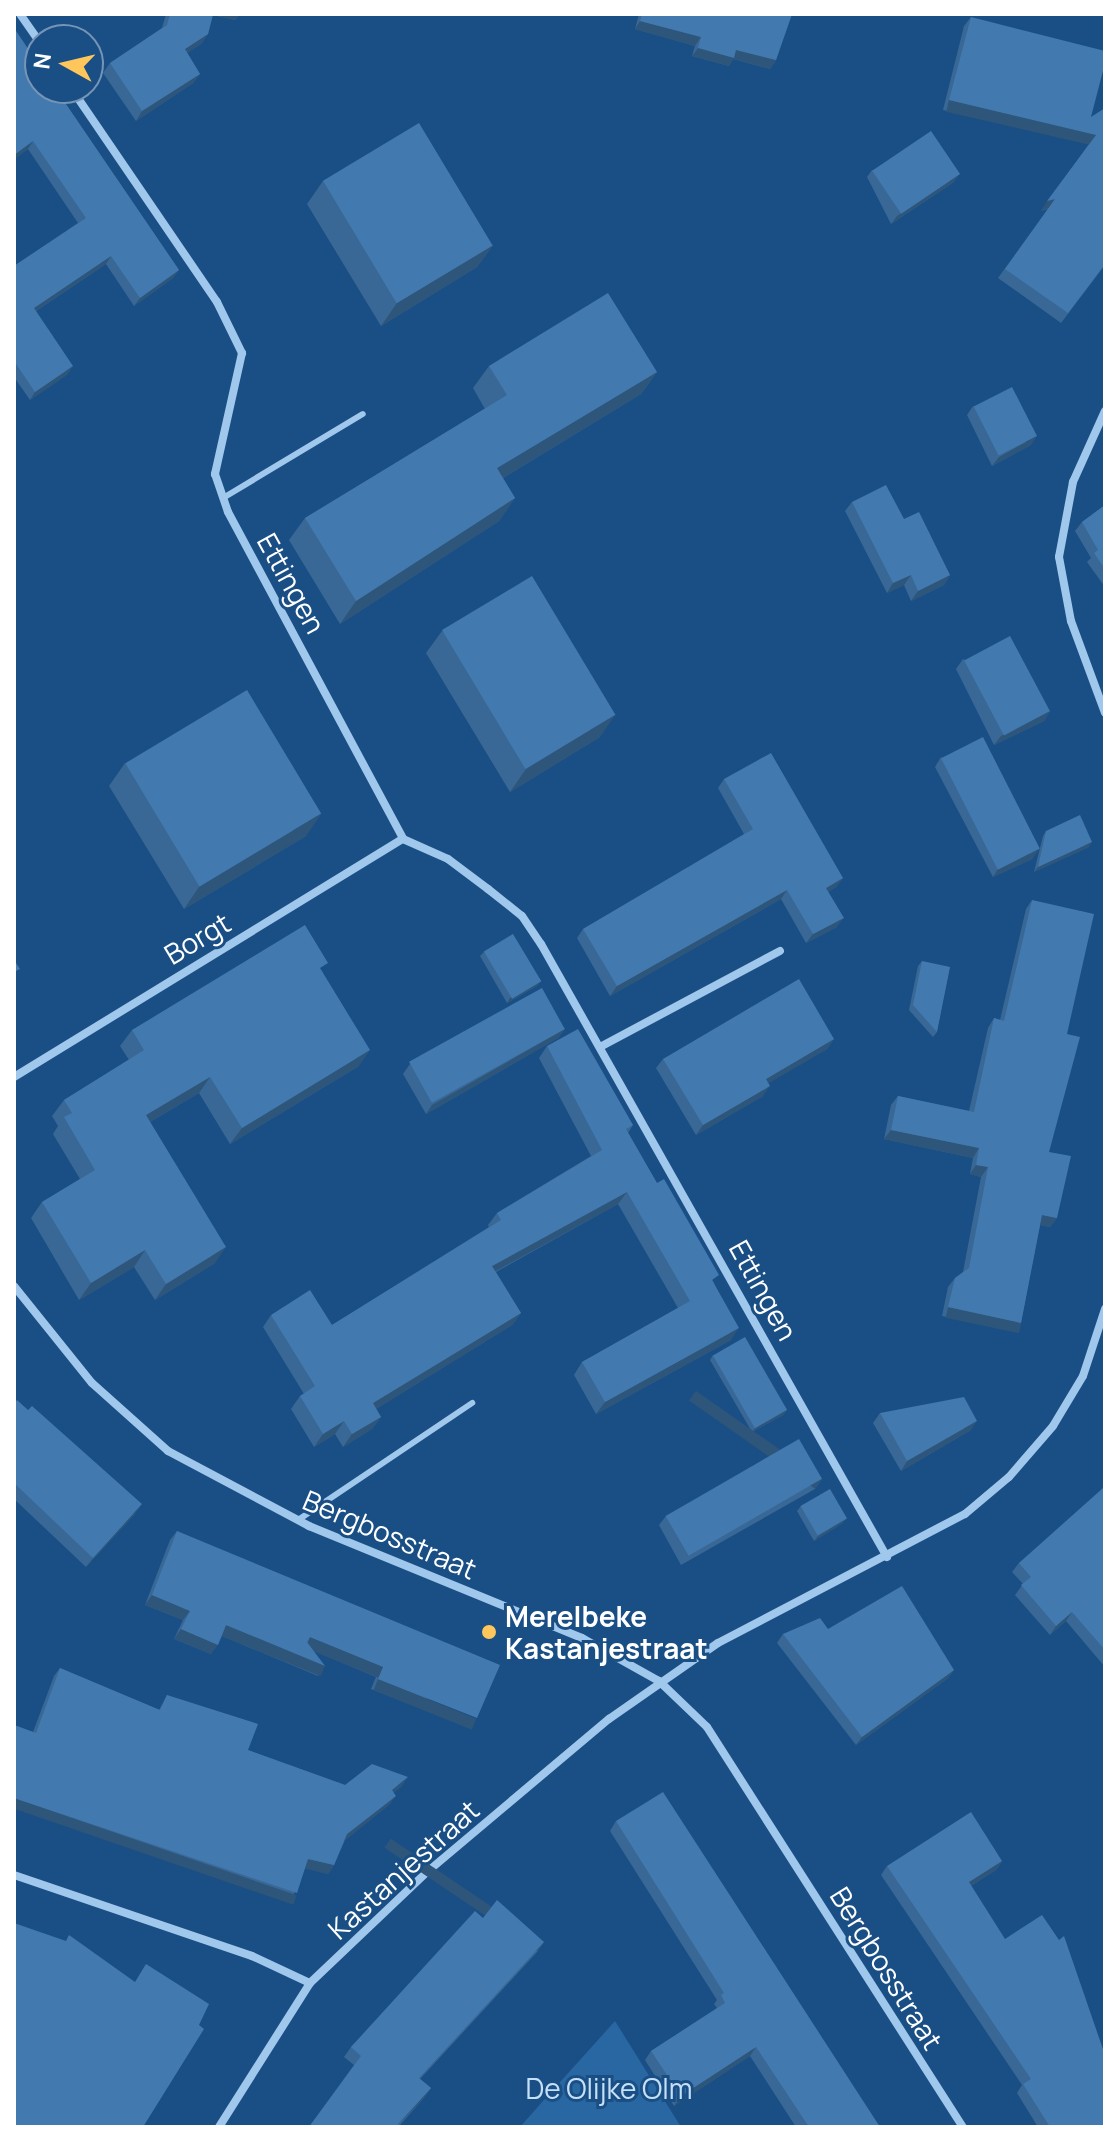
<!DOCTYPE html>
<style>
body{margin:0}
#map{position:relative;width:1119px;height:2141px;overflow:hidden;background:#1a4f85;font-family:Manrope,sans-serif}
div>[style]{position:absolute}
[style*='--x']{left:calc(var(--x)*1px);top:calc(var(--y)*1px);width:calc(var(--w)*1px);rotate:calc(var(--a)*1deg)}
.green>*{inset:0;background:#2967a2}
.service>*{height:6px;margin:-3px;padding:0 3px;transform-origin:3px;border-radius:3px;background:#a0c7ec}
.minor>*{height:8px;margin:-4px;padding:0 4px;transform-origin:4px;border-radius:4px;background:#a0c7ec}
.wall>*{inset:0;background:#396896}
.shaded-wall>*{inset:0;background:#2e557a;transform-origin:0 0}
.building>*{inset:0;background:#4279af;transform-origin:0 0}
.dots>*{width:22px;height:22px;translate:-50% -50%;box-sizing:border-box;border:4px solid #1a4f85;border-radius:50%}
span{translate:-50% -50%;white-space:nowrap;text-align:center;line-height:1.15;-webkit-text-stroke:6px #1a4f85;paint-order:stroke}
.street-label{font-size:28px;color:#fff}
.poi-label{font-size:28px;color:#fff;font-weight:700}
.left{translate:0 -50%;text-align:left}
.park-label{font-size:28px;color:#c5e0f9}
.frame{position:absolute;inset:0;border:16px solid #fff;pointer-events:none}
.north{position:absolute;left:24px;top:24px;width:80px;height:80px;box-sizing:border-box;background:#1a4f85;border:2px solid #7695b6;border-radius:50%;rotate:278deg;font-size:22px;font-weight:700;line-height:32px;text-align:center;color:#fff}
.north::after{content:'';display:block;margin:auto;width:28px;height:36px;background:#fec65b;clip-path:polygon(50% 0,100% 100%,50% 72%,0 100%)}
</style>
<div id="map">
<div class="green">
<div style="clip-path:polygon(615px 2021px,681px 2127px,520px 2127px,543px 2101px)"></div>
</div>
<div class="service">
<div style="--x:223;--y:498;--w:163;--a:-31"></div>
<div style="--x:298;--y:1520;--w:210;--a:-33.9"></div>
</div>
<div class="minor">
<div style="--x:20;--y:14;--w:35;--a:55"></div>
<div style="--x:71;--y:88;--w:259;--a:55.7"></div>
<div style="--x:217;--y:302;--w:57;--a:63.9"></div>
<div style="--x:242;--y:353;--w:124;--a:102.6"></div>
<div style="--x:215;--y:474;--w:40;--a:71.1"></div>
<div style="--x:228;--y:512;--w:371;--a:61.8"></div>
<div style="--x:403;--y:839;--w:49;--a:24"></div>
<div style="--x:448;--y:859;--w:50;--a:36.9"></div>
<div style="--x:488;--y:889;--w:43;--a:38.5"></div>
<div style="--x:522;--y:916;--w:34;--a:56"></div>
<div style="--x:541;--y:944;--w:704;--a:60.56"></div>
<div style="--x:1105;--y:411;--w:78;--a:114.3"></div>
<div style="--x:1073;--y:482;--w:76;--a:100.6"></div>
<div style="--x:1059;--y:557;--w:65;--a:79.4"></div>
<div style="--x:1071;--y:621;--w:98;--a:69.7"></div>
<div style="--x:600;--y:1047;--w:204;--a:-28.1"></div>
<div style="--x:14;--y:1077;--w:456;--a:-31.5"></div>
<div style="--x:14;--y:1286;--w:124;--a:51.2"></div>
<div style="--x:92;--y:1383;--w:102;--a:41.8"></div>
<div style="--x:168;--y:1451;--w:160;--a:28"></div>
<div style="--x:309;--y:1526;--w:295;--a:22.3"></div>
<div style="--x:582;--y:1638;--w:88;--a:29.2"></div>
<div style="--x:659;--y:1681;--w:66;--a:43.8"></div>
<div style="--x:707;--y:1727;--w:475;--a:57.4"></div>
<div style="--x:14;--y:1875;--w:251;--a:18.8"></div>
<div style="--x:252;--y:1956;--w:64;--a:25"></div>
<div style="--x:219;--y:2127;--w:170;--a:-57.7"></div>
<div style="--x:310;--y:1983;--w:161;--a:-43.5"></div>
<div style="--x:427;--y:1872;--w:238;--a:-40.1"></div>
<div style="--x:609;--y:1719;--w:133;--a:-34.9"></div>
<div style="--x:718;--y:1643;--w:279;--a:-27.6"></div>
<div style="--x:965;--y:1514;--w:57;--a:-40.1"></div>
<div style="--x:1009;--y:1477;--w:67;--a:-49.2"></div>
<div style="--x:1053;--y:1426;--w:58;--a:-59"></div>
<div style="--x:1083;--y:1376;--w:71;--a:-71.8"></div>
</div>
<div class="wall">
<div style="clip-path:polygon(166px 14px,240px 14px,235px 20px,213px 15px,208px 34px,201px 44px,187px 53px,200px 74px,193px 83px,136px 121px,103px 73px,110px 63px,162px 28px)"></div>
<div style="clip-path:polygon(639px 14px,792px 14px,776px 60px,770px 69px,733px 59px,729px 66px,692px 56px,695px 46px,635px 29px)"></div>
<div style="clip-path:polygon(971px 17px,1091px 117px,1105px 265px,1061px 323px,998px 278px,1048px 209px,1041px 211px,1089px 144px,943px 110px,964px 26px)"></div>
<div style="clip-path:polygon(14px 28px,179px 270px,173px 278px,134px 306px,106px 264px,36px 311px,68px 374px,30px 400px,14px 377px,14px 266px,78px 223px,28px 149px,14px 159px)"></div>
<div style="clip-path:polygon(872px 170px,954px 182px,891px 224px,867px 177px)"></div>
<div style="clip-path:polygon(323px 181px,493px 245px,477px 267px,381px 326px,307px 204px)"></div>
<div style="clip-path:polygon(489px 366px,657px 372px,641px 394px,503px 478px,515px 498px,499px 521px,340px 624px,289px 540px,305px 518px,485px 409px,473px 388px)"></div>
<div style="clip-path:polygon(973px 406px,1031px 445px,992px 466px,967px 415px)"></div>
<div style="clip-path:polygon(852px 502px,904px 519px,950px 575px,944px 585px,911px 601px,904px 585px,887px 593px,845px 511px)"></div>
<div style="clip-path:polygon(1105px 505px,1105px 587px,1087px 562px,1091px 558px,1075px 531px,1082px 522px)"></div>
<div style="clip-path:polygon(442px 631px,600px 737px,510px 792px,426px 653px)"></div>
<div style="clip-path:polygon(963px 659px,1050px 711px,1044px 721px,994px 745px,956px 669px)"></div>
<div style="clip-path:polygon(941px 757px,1039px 849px,1032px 859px,993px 877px,935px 767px)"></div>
<div style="clip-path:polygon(125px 763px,306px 836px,184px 909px,109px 786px)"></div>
<div style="clip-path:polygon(724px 779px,843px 878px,836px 887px,828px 892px,837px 927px,806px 943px,781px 899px,610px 996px,577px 938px,583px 929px,744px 834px,718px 788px)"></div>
<div style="clip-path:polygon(1046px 831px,1089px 847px,1034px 872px,1043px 836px)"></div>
<div style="clip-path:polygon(1032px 900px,1067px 1034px,1049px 1152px,1057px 1218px,1050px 1227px,1040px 1225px,1021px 1323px,1015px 1332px,942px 1316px,948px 1287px,955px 1278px,963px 1272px,981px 1177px,970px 1174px,973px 1158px,884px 1139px,891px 1105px,898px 1096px,969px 1111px,988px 1028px,994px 1018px,1000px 1020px,1026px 909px)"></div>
<div style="clip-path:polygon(484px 952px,541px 981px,537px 986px,507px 1003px,480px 956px)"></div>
<div style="clip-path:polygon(922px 961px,937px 1032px,933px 1037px,909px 1010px,918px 966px)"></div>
<div style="clip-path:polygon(322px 971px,359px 1066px,230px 1144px,199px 1093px,150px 1122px,215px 1263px,155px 1300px,134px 1267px,79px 1300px,31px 1218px,42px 1202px,80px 1179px,53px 1134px,58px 1126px,52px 1116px,64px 1100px,129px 1060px,120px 1046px,132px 1030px)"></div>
<div style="clip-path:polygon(565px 1029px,558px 1038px,426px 1114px,403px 1074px,410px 1064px)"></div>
<div style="clip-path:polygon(834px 1039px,827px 1049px,768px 1083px,763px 1096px,696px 1135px,656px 1068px,663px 1059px)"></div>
<div style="clip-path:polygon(547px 1046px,633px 1125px,628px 1133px,714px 1283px,731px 1340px,596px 1414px,574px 1375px,582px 1362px,678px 1308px,618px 1204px,496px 1272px,521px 1313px,512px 1325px,376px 1409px,381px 1417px,372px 1429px,343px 1447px,335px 1434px,314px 1447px,291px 1409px,300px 1396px,304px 1394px,263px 1327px,271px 1315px,332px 1325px,489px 1227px,488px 1225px,497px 1213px,591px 1156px,539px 1058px)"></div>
<div style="clip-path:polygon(713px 1355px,787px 1410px,783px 1415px,752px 1432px,710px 1360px)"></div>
<div style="clip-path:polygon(14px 1404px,135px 1514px,86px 1567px,14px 1499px)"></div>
<div style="clip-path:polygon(880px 1413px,971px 1430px,901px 1471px,873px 1423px)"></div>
<div style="clip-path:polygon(822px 1479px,815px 1489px,681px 1565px,659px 1525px,666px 1516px)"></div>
<div style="clip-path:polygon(1105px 1491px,1105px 1667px,1066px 1621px,1050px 1635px,1015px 1595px,1023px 1584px,1012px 1572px,1019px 1563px)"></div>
<div style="clip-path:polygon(801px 1506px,843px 1523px,814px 1541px,797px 1511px)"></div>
<div style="clip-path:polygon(177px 1531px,471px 1728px,371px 1689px,376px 1677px,314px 1651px,318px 1676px,222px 1636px,211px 1654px,174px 1639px,183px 1620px,145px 1605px,170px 1540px)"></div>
<div style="clip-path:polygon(828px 1629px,954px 1670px,948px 1678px,856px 1745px,777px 1643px,783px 1634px)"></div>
<div style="clip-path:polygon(60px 1668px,159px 1710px,167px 1695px,248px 1750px,345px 1785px,402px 1786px,394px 1792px,390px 1804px,345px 1840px,334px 1865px,328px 1874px,305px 1868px,291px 1901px,14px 1808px,14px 1725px,33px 1732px,54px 1676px)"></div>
<div style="clip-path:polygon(616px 1821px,880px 2127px,796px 2127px,750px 2056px,674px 2106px,645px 2060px,651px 2051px,717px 2008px,714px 2004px,717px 2000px,610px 1831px)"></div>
<div style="clip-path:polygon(1002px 1861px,996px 1870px,971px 1886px,1105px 2127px,1038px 2127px,1017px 2093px,1022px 2085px,881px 1875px,887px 1866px)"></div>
<div style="clip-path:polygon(483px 1918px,544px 1942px,538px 1951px,420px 2079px,431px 2088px,424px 2098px,400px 2125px,309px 2127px,354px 2065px,344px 2057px,351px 2047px)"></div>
</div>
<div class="shaded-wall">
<div style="clip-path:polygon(210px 14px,240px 14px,235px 20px)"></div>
<div style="clip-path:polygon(640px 21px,701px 37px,695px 46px,635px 29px)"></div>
<div style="clip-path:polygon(208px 34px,201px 44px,178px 59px,185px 49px)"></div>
<div style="clip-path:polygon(698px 48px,736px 50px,776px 60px,770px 69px,733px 59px,729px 66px,692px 56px)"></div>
<div style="clip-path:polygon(200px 74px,193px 83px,136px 121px,142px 111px)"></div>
<div style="left:949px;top:100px;width:151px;height:12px;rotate:13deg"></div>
<div style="clip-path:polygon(33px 141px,28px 149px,14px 159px,14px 155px)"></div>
<div style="clip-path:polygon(960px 174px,954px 182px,891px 224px,897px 216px)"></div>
<div style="clip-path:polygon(1055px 199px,1049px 208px,1041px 211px,1047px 201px)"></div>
<div style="clip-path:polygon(493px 245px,477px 267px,381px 326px,397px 303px)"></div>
<div style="clip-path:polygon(111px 256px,106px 264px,28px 316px,34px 308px)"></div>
<div style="clip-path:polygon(179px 270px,173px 278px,134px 306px,140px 298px)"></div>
<div style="clip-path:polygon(73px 366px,68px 374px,30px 400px,35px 392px)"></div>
<div style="clip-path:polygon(657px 372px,641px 394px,481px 491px,497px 468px)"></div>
<div style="clip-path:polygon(1037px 436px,1031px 445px,992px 466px,999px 457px)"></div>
<div style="clip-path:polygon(515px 498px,499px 521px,340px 624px,356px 601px)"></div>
<div style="clip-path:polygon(911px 575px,904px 585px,887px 593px,893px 583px)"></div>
<div style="clip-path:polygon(950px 575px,944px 585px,911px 601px,918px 591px)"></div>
<div style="clip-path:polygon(1050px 711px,1044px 721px,994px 745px,1001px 736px)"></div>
<div style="clip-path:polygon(616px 714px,600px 737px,510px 792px,526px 769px)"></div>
<div style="clip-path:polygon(322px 813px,306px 836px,184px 909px,199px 887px)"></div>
<div style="clip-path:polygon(1092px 842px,1089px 847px,1034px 872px,1038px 867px)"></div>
<div style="clip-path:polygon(1039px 849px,1032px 859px,993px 877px,999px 867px)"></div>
<div style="clip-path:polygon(843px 878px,836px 887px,819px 897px,826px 888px)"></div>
<div style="clip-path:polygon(787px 890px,781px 899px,610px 996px,617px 986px)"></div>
<div style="clip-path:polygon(844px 918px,837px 927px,806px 943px,813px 934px)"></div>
<div style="clip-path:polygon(541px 981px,537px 986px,507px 1003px,510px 998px)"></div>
<div style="clip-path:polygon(565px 1029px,558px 1038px,426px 1114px,432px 1105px)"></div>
<div style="clip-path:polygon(834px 1039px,827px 1049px,759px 1089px,766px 1079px)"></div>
<div style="clip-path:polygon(370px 1050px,359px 1066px,230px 1144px,242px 1128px)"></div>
<div style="clip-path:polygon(210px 1077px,199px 1093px,134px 1131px,146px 1115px)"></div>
<div style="clip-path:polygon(770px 1086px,763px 1096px,696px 1135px,703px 1125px)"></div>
<div style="clip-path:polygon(891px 1130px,979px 1148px,973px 1158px,884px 1139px)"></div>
<div style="clip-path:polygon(976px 1165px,988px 1167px,981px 1177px,970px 1174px)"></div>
<div style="clip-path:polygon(627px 1192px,618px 1204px,483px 1278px,492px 1266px)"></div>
<div style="clip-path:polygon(1042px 1215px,1057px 1218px,1050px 1227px,1035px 1224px)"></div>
<div style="clip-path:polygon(226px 1247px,215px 1263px,155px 1300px,166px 1284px)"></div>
<div style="clip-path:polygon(145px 1250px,134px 1267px,79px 1300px,91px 1283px)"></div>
<div style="left:948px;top:1307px;width:75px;height:11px;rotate:12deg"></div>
<div style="clip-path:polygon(521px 1313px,512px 1325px,365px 1416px,373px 1403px)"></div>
<div style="clip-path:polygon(739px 1328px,731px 1340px,596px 1414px,605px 1402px)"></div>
<div style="clip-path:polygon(787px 1410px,783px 1415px,752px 1432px,756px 1427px)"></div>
<div style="clip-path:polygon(381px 1417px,372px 1429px,343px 1447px,352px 1434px)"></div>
<div style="clip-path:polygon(344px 1421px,335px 1434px,314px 1447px,323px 1434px)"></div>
<div style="clip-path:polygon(977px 1421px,971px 1430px,901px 1471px,907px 1461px)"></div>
<div style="left:822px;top:1479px;width:12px;height:154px;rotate:125deg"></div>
<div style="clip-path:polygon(142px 1504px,135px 1514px,86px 1567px,93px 1558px)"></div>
<div style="clip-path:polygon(847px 1518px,843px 1523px,814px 1541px,818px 1536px)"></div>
<div style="clip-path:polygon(152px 1595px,190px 1611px,183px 1620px,145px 1605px)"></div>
<div style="clip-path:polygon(1072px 1612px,1066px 1621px,1050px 1635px,1056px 1626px)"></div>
<div style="left:226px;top:1625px;width:107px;height:12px;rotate:22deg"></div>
<div style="clip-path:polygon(181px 1629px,218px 1645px,211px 1654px,174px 1639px)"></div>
<div style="left:310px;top:1637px;width:79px;height:12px;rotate:22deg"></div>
<div style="clip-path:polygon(954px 1670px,948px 1678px,856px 1745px,862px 1737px)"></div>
<div style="left:378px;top:1679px;width:106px;height:12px;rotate:22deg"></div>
<div style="clip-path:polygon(408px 1777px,402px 1786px,386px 1798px,392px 1790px)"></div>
<div style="clip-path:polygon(396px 1796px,390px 1804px,342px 1843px,347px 1834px)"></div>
<div style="left:14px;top:1798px;width:299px;height:10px;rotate:19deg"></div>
<div style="clip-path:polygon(308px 1859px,334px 1865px,328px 1874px,302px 1868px)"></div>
<div style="clip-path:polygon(1002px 1861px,996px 1870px,963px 1891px,969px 1882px)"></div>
<div style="left:544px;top:1942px;width:11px;height:185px;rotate:124deg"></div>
<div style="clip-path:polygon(756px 2047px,750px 2056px,674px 2106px,681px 2096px)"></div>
<div style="clip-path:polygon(431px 2088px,424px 2098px,396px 2127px)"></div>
</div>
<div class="building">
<div style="clip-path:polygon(170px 14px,213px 14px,208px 34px,185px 49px,200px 74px,142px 111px,110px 63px,167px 25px)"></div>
<div style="clip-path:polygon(642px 14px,792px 14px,776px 60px,736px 50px,734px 58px,698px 48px,701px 37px,640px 21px)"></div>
<div style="clip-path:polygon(971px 17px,1105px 51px,1105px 63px,1091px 117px,1105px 108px,1105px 264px,1068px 313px,1005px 269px,1055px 199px,1047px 201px,1096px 135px,949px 100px)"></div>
<div style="clip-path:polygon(14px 28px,40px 67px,40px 88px,55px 88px,179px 270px,140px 298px,111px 256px,34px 308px,73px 366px,35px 392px,14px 361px,14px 266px,86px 218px,33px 141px,14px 155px)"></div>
<div style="left:419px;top:123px;width:143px;height:112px;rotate:59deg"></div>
<div style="left:931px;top:131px;width:52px;height:71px;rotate:56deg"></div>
<div style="clip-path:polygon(608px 293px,657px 372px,497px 468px,515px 498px,356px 601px,305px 518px,507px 395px,489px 366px)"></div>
<div style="left:1012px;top:387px;width:55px;height:43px;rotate:63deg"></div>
<div style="clip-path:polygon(886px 485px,904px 519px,919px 512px,950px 575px,918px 591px,911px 575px,893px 583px,852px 502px)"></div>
<div style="clip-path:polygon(1105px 505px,1105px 569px,1094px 553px,1098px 550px,1082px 522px)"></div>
<div style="left:532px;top:576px;width:162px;height:105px;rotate:59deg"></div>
<div style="left:1010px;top:636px;width:85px;height:52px;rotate:62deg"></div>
<div style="left:247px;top:690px;width:144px;height:142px;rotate:59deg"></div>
<div style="left:983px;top:737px;width:125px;height:47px;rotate:63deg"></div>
<div style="clip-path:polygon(771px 753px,843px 878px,826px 888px,844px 918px,813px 934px,787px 890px,617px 986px,583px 929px,753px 829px,724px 779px)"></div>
<div style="clip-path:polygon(1080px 815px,1092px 842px,1038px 867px,1046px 831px)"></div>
<div style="clip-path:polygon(1032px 900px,1094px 914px,1067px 1034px,1080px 1037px,1049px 1152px,1071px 1156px,1057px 1218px,1042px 1215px,1021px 1323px,948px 1307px,955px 1278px,969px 1268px,988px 1167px,976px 1165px,979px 1148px,891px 1130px,898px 1096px,974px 1112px,994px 1018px,1004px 1021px)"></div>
<div style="clip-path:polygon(305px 925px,328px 963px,320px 968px,370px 1050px,242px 1128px,210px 1077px,146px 1115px,226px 1247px,166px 1284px,145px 1250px,91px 1283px,42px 1202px,95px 1170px,64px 1117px,72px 1113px,64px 1100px,144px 1050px,132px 1030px)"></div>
<div style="left:513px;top:934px;width:55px;height:34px;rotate:59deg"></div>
<div style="clip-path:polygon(14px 960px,20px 969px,14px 972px)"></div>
<div style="clip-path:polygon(922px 961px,950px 967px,937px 1032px,913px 1005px)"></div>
<div style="clip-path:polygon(799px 979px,834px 1039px,766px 1079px,770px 1086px,703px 1125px,663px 1059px)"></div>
<div style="left:542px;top:988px;width:47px;height:152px;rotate:61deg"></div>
<div style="clip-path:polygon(578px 1029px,633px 1125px,626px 1129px,657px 1183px,664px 1179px,719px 1275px,712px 1280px,739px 1328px,605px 1402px,582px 1362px,690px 1301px,627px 1192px,492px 1266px,521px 1313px,373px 1403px,381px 1417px,352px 1434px,344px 1421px,323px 1434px,300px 1396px,315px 1386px,271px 1315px,310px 1290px,332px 1325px,501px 1220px,497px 1213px,602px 1150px,547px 1046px)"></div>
<div style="left:745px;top:1337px;width:84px;height:37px;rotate:60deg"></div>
<div style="clip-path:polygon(964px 1397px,977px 1421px,907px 1461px,880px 1413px)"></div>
<div style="clip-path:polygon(17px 1400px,28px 1410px,32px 1406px,142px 1504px,93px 1558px,14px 1483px,14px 1404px)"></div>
<div style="left:799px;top:1439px;width:46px;height:154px;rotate:60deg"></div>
<div style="clip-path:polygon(1103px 1488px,1105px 1491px,1105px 1650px,1072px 1612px,1056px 1626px,1021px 1585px,1031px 1577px,1019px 1563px)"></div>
<div style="left:830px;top:1489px;width:34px;height:34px;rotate:60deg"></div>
<div style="clip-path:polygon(177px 1531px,500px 1665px,477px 1718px,378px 1679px,383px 1667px,310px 1637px,307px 1642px,325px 1666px,226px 1625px,218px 1645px,181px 1629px,190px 1611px,152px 1595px)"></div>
<div style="clip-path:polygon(902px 1586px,954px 1670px,862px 1737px,783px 1634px,820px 1618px,828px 1629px)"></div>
<div style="clip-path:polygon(60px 1668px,160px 1710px,167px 1695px,258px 1724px,248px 1750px,345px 1785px,372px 1764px,408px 1777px,392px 1790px,396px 1796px,347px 1834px,334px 1865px,308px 1859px,297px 1893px,14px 1798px,14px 1725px,36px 1733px)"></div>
<div style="clip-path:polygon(663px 1792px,880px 2127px,809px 2127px,756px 2047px,681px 2096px,651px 2051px,725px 2003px,721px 1995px,724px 1993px,616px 1821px)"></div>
<div style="clip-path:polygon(971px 1812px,1002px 1861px,969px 1882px,1005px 1939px,1042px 1915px,1059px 1940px,1064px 1936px,1105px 2055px,1105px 2127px,1050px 2127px,1023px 2084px,1031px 2079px,887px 1866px)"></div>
<div style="clip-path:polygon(497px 1900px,544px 1942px,419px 2078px,431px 2088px,398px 2124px,404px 2127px,309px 2127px,361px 2056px,351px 2047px,475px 1911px,483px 1918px)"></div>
<div style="clip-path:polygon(14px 1923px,66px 1941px,69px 1935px,135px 1982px,146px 1964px,209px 2004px,199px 2025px,204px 2029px,143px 2127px,14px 2127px)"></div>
</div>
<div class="dots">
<div style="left:489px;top:1632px;background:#fec65b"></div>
</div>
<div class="street-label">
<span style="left:292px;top:583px;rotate:61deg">Ettingen</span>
<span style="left:197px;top:938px;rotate:-31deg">Borgt</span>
<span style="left:764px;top:1290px;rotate:61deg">Ettingen</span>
<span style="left:390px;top:1534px;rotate:23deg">Bergbosstraat</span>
<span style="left:403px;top:1869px;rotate:-42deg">Kastanjestraat</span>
<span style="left:887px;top:1968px;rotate:58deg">Bergbosstraat</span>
</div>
<div class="poi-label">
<span class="left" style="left:505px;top:1632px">Merelbeke<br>Kastanjestraat</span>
</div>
<div class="park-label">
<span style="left:609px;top:2088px">De Olijke Olm</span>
</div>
<div class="frame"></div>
<div class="north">N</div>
</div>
